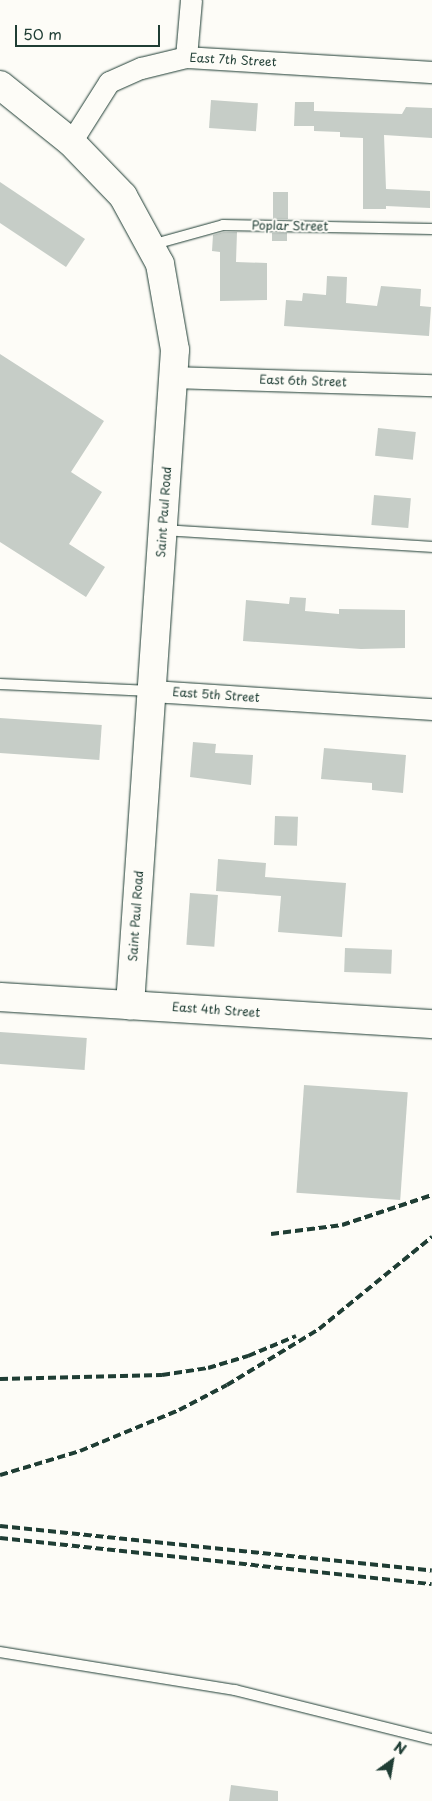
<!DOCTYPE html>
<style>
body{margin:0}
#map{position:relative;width:432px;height:1801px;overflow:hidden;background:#fdfcf7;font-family:"Playpen Sans",sans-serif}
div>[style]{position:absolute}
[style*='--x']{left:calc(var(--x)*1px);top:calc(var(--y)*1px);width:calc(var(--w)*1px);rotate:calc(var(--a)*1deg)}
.building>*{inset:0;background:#c6cdc7;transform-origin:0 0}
.roads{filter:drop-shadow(0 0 1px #1f3d34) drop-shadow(0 0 1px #1f3d34)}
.service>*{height:10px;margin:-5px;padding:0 5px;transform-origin:5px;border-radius:5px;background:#fdfcf7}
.minor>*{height:21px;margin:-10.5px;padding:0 10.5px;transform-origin:10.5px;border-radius:10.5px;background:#fdfcf7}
.secondary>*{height:28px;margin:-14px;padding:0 14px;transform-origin:14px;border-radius:14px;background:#fdfcf7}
.rail>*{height:4px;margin-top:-2px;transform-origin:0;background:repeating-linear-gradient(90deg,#1f3d34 0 8px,transparent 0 12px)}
span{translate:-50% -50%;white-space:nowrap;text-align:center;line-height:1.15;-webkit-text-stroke:4px #fdfcf7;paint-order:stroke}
.street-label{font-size:12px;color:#1f3d34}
.north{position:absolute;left:367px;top:1736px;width:50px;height:50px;-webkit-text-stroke:4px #fdfcf7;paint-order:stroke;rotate:32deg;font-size:14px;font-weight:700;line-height:20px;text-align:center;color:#1f3d34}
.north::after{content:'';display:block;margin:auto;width:18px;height:22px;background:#1f3d34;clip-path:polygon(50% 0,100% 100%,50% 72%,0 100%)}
.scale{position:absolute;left:15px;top:25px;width:145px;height:22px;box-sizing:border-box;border:2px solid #1f3d34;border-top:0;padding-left:6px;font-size:15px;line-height:18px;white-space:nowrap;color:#1f3d34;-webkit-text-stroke:4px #fdfcf7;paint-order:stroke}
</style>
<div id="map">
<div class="building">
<div style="left:211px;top:100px;width:47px;height:28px;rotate:4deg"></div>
<div style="clip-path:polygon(295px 102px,314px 102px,314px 111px,402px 114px,406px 107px,432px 108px,432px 138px,384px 135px,386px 189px,430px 191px,430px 208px,386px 206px,386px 209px,363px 209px,363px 138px,340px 137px,340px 132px,314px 131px,314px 126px,294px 126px)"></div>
<div style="clip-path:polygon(0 182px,85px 239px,66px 267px,0 223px)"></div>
<div style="left:288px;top:192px;width:27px;height:15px;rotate:90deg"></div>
<div style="clip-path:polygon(224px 232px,237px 232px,236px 262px,267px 263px,267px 300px,220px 301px,220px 252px,212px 251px,213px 235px)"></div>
<div style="left:272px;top:233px;width:15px;height:8px"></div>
<div style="clip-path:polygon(327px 276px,347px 277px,346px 303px,377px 306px,381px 286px,421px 289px,420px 306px,431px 307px,429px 336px,284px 326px,286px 300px,302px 301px,303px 293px,326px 295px)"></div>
<div style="clip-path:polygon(0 354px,104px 421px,71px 472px,102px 492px,69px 544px,105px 567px,86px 597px,0 542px)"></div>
<div style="left:378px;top:428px;width:38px;height:28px;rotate:6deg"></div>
<div style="left:374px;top:495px;width:37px;height:30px;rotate:5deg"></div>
<div style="clip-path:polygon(290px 597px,306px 598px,305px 611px,339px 614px,339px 609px,405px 610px,405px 648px,361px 649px,243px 641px,246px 600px,289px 604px)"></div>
<div style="left:0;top:718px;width:102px;height:35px;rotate:4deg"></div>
<div style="clip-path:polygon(193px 742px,216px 744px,215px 753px,253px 755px,251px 785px,190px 777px)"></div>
<div style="clip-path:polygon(324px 748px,406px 755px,403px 793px,372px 790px,372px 783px,321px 779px)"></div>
<div style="left:275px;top:816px;width:23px;height:29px;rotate:2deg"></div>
<div style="clip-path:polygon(218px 859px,266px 863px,265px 877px,346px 883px,342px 937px,278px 932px,281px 896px,216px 891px)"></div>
<div style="left:190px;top:893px;width:28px;height:52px;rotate:4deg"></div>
<div style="left:345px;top:948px;width:47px;height:24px;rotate:2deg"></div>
<div style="left:0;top:1032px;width:87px;height:32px;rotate:4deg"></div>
<div style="left:304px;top:1085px;width:104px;height:108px;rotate:4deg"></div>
<div style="clip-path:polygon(231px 1785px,278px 1791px,278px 1801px,229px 1801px)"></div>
</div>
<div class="roads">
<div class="service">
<div style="--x:151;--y:245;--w:75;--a:-15.5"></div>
<div style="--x:223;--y:225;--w:209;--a:1.1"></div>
<div style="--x:164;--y:530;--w:269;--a:3.6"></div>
<div style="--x:0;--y:684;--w:151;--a:2.7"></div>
<div style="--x:0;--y:1652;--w:238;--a:9.2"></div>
<div style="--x:235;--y:1690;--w:203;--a:14"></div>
</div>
<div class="minor">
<div style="--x:186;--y:57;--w:57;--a:-85"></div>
<div style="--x:71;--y:142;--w:71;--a:-57.7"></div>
<div style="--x:109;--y:82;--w:35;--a:-24"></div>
<div style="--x:141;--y:68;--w:46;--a:-13.7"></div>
<div style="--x:186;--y:57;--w:246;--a:3.5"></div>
<div style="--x:174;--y:377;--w:258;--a:1.8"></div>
<div style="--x:152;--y:691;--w:281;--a:3.7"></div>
</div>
<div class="secondary">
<div style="--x:0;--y:85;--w:91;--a:38.8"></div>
<div style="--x:71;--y:142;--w:75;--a:46.1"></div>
<div style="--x:123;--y:196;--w:77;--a:61.4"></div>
<div style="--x:160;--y:264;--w:87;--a:80.1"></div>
<div style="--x:175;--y:350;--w:657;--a:93.93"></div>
<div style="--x:0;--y:997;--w:433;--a:3.6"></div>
</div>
</div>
<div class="rail">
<div style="--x:271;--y:1234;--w:72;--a:-7.2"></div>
<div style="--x:342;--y:1225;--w:95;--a:-18.4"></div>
<div style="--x:0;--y:1379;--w:162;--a:-1.4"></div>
<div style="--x:162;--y:1375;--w:47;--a:-8.7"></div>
<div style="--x:208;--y:1368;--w:42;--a:-16.7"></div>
<div style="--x:248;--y:1356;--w:52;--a:-22.6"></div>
<div style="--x:0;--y:1475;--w:84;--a:-16.7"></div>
<div style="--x:80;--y:1451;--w:107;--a:-22.5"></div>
<div style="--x:179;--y:1410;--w:54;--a:-27.5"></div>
<div style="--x:227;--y:1385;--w:108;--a:-31.3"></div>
<div style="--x:319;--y:1329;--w:146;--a:-39.2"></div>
<div style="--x:0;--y:1526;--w:434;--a:5.9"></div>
<div style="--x:0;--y:1538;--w:434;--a:6.1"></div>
</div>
<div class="street-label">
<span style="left:233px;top:60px;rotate:3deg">East 7th Street</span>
<span style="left:290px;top:226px;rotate:1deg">Poplar Street</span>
<span style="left:303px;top:381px;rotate:2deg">East 6th Street</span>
<span style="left:164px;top:512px;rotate:-86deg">Saint Paul Road</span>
<span style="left:216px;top:695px;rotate:4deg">East 5th Street</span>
<span style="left:136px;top:916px;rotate:-86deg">Saint Paul Road</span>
<span style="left:216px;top:1010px;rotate:4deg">East 4th Street</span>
</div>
<div class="north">N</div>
<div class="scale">50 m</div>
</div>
